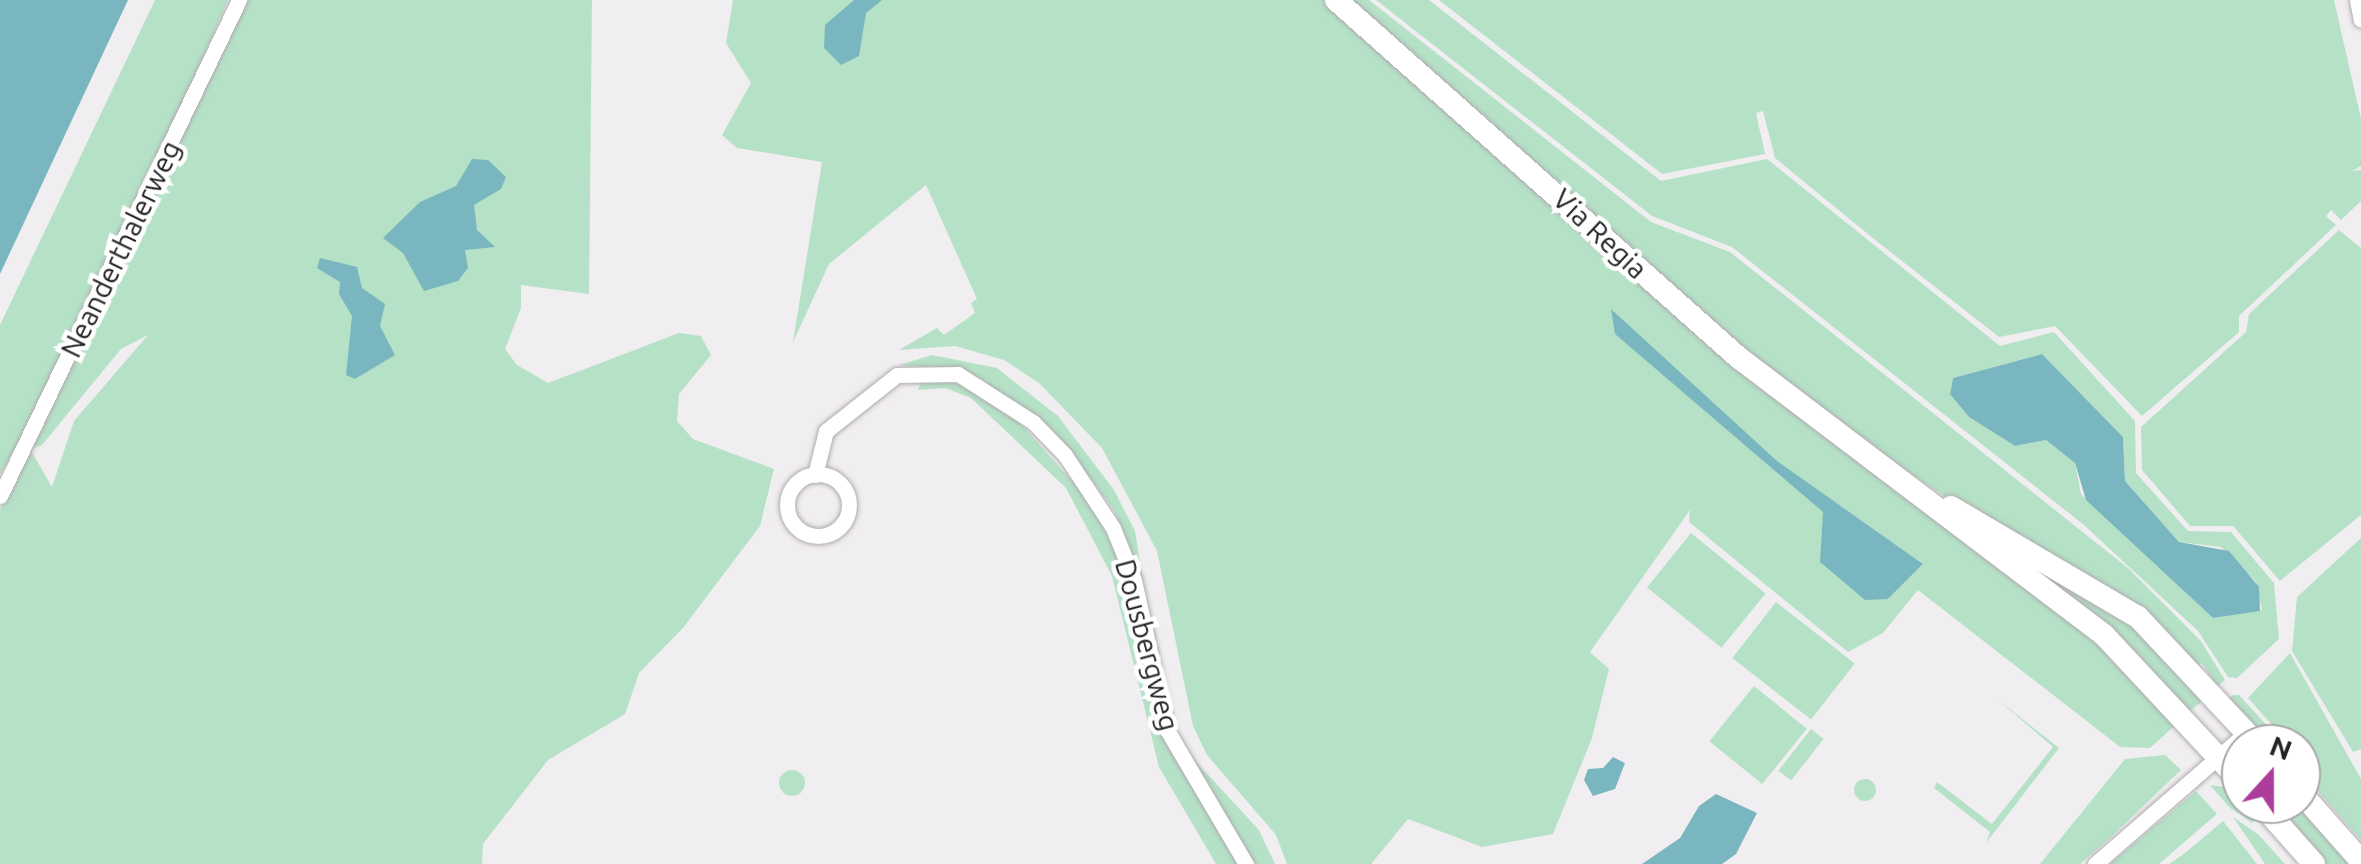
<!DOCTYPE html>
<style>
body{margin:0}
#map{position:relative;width:2361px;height:864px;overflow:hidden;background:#f1eef1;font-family:Ubuntu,sans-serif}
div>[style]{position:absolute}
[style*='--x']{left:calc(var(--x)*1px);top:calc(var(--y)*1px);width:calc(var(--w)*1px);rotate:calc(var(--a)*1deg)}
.green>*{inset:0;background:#b5e2c7;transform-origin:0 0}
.round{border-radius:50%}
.water>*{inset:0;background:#7ab6bf}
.roads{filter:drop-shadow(0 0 2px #afacaf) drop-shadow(0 0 2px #afacaf)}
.street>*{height:15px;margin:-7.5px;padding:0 7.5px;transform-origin:7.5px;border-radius:7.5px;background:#fff}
.street>.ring{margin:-7.5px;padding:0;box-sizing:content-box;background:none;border:15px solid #fff;border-radius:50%}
.primary>*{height:22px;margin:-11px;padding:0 11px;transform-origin:11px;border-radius:11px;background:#fff}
span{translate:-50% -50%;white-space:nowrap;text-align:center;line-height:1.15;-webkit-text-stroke:9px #fff;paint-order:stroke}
.street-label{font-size:28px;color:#232223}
.north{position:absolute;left:2221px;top:724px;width:100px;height:100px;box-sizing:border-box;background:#fff;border:2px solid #a7a7a7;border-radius:50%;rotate:21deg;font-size:28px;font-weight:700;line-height:40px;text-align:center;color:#232223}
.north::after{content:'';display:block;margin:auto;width:35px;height:45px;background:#ad3d9a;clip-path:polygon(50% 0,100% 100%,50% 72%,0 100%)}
</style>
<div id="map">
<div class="green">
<div style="clip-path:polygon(155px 0,228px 0,80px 343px,0 474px,0 325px)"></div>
<div style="clip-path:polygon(247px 0,592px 0,589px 294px,521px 285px,521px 308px,505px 349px,517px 365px,548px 383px,679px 333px,701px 336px,711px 355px,679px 394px,677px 421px,693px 439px,774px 469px,760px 526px,683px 628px,639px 673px,625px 714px,548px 760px,483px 844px,482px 864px,0 864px,0 509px,30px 449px,52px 487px,74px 421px,148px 335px,121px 349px,42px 445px,32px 449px)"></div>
<div style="clip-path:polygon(evenodd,733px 0,1324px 0,2088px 634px,2180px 721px,2150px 748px,2120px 747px,1918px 590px,1883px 633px,1848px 652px,1689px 522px,1690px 510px,1590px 652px,1609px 669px,1592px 738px,1553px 834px,1482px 847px,1408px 819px,1371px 864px,1287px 864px,1276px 835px,1207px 755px,1193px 726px,1157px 551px,1102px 448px,1039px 383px,1004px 360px,955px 346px,899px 350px,937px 328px,944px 335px,975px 313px,971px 303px,977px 299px,926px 185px,829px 264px,793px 342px,822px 162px,737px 148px,722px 135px,751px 83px,726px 43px,733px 0,1835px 502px,1923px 564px,1888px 599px,1835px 502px)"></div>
<div style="clip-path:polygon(1346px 0,1369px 0,1651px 222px,1730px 252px,2128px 568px,2201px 641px,2225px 680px,2217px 687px,2202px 663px,2195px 668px,1792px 392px)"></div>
<div style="clip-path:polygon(evenodd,1376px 0,1429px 0,1661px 181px,1767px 159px,2000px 346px,2054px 332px,2135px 421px,2136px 473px,2188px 531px,2231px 532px,2274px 583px,2279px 639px,2237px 678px,2228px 677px,2198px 631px,2084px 525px,1732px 247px,1652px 216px,1376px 0,2042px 354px,2123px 437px,2125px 481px,2179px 542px,2221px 547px,2256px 582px,2262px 610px,2213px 618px,2081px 494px,2075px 463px,2046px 440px,2015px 446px,1969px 417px,1950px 393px,1953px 378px,2042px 354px)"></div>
<div style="clip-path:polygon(1439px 0,2334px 0,2361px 119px,2361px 166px,2352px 171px,2361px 170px,2361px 201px,2341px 220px,2331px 210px,2326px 216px,2336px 225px,2239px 316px,2239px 332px,2142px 416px,2055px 326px,1999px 337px,1874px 239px,1775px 158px,1763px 111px,1756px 113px,1765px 154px,1662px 174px)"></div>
<div style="clip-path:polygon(2339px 230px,2361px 248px,2361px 515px,2280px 581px,2233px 526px,2190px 526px,2142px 470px,2141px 427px,2246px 332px,2249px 314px)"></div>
<div style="clip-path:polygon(932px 355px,997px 368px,1058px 416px,1114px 490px,1135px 531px,1143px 582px,1114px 510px,1075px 458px,985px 381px,959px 370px,899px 365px)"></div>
<div style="clip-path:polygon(924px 376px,971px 387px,1011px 413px,1089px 500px,1125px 570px,1165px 740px,1238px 864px,1216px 864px,1159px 767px,1112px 576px,1066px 488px,971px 398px,945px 388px,918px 390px)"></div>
<div style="clip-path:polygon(1932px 500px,2114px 605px,2209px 695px,2186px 715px)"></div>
<div style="left:1691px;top:533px;width:96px;height:70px;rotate:39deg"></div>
<div style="clip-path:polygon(2361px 538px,2361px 749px,2353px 752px,2292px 651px,2297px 597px)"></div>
<div style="left:1776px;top:602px;width:100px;height:71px;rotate:38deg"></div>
<div style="clip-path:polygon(2290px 653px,2361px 779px,2361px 840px,2316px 789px,2301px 744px,2289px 744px,2248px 698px)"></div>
<div style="left:1754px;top:686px;width:68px;height:71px;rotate:39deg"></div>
<div style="clip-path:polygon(2233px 695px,2239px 695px,2284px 744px,2263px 744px,2226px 701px)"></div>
<div style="clip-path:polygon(1997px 699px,2059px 748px,1986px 843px,1990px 832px,1934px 788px,1937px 782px,1992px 824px,2053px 747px)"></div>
<div style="left:1811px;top:729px;width:16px;height:53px;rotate:38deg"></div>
<div style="clip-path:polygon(1188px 753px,1259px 830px,1275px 864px,1253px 864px)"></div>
<div style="clip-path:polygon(2165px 755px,2181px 770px,2113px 835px,2080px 864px,2040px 864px,2125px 759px)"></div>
<div class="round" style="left:779px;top:770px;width:26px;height:26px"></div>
<div class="round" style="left:1854px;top:779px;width:22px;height:22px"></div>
<div style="clip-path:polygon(2210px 785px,2231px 788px,2258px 817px,2252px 823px,2230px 808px)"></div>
<div style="clip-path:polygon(2196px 791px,2217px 814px,2159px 864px,2110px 864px)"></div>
<div style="clip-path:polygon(2266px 804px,2299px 804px,2356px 864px,2319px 864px)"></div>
<div style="clip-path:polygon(2233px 817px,2259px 835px,2285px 864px,2265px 864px)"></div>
<div style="clip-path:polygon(2223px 821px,2257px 864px,2169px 864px,2185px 853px)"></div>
</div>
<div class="water">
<div style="clip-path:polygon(0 0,128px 0,0 274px)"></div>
<div style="clip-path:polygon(854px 0,882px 0,866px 13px,859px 56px,841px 65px,824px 48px,825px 25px)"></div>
<div style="clip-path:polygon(472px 159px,488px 160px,506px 177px,501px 189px,474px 205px,477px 230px,495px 247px,465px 250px,468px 268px,458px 281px,424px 291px,403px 253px,383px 238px,420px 202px,456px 186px)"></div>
<div style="clip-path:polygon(320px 258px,357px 267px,362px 288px,385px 304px,380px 326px,395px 355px,355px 379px,346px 375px,352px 316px,339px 294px,340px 282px,317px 268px)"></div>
<div style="clip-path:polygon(1611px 309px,1777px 461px,1923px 564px,1888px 599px,1865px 600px,1820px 562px,1823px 512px,1615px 334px)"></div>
<div style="clip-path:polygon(2042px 354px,2123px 437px,2125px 481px,2179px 542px,2229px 551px,2259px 587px,2260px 611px,2213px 618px,2086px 500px,2075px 463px,2046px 440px,2015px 446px,1969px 417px,1950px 394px,1953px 378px)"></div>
<div style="clip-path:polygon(1613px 757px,1625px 763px,1615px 789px,1593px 796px,1584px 780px,1588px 769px,1603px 768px)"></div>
<div style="clip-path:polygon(1716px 794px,1757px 813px,1736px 854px,1722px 864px,1642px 864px,1680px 838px,1699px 806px)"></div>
</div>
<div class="roads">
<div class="street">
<div style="--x:2357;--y:0;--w:20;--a:79"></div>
<div class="ring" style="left:787px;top:474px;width:47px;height:47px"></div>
<div style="--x:815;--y:475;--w:45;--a:-76"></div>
<div style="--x:826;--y:431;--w:90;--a:-38.3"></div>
<div style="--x:897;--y:375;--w:61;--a:-0.9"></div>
<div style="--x:958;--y:374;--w:89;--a:32.6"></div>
<div style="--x:1033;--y:422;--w:46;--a:45.9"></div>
<div style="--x:1065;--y:455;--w:87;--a:56.7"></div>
<div style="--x:1113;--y:528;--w:56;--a:68"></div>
<div style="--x:1134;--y:580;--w:154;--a:77.6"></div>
<div style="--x:1167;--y:730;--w:156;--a:59.5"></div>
<div style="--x:0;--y:496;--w:551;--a:-64.27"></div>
<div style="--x:2095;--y:864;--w:201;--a:-41"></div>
</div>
<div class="primary">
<div style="--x:1336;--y:0;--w:539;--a:41.62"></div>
<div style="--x:1739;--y:358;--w:458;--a:37.2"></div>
<div style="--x:2104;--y:635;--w:201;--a:47"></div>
<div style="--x:1951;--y:507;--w:217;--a:30.5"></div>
<div style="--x:2138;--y:617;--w:174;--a:46.9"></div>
<div style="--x:2301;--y:793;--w:91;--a:48.6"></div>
<div style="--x:2261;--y:804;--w:80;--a:48.5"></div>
</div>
</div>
<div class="street-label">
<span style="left:1600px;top:234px;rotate:43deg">Via Regia</span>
<span style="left:121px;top:249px;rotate:-64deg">Neanderthalerweg</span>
<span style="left:1147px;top:645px;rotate:75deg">Dousbergweg</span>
</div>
<div class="north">N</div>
</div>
